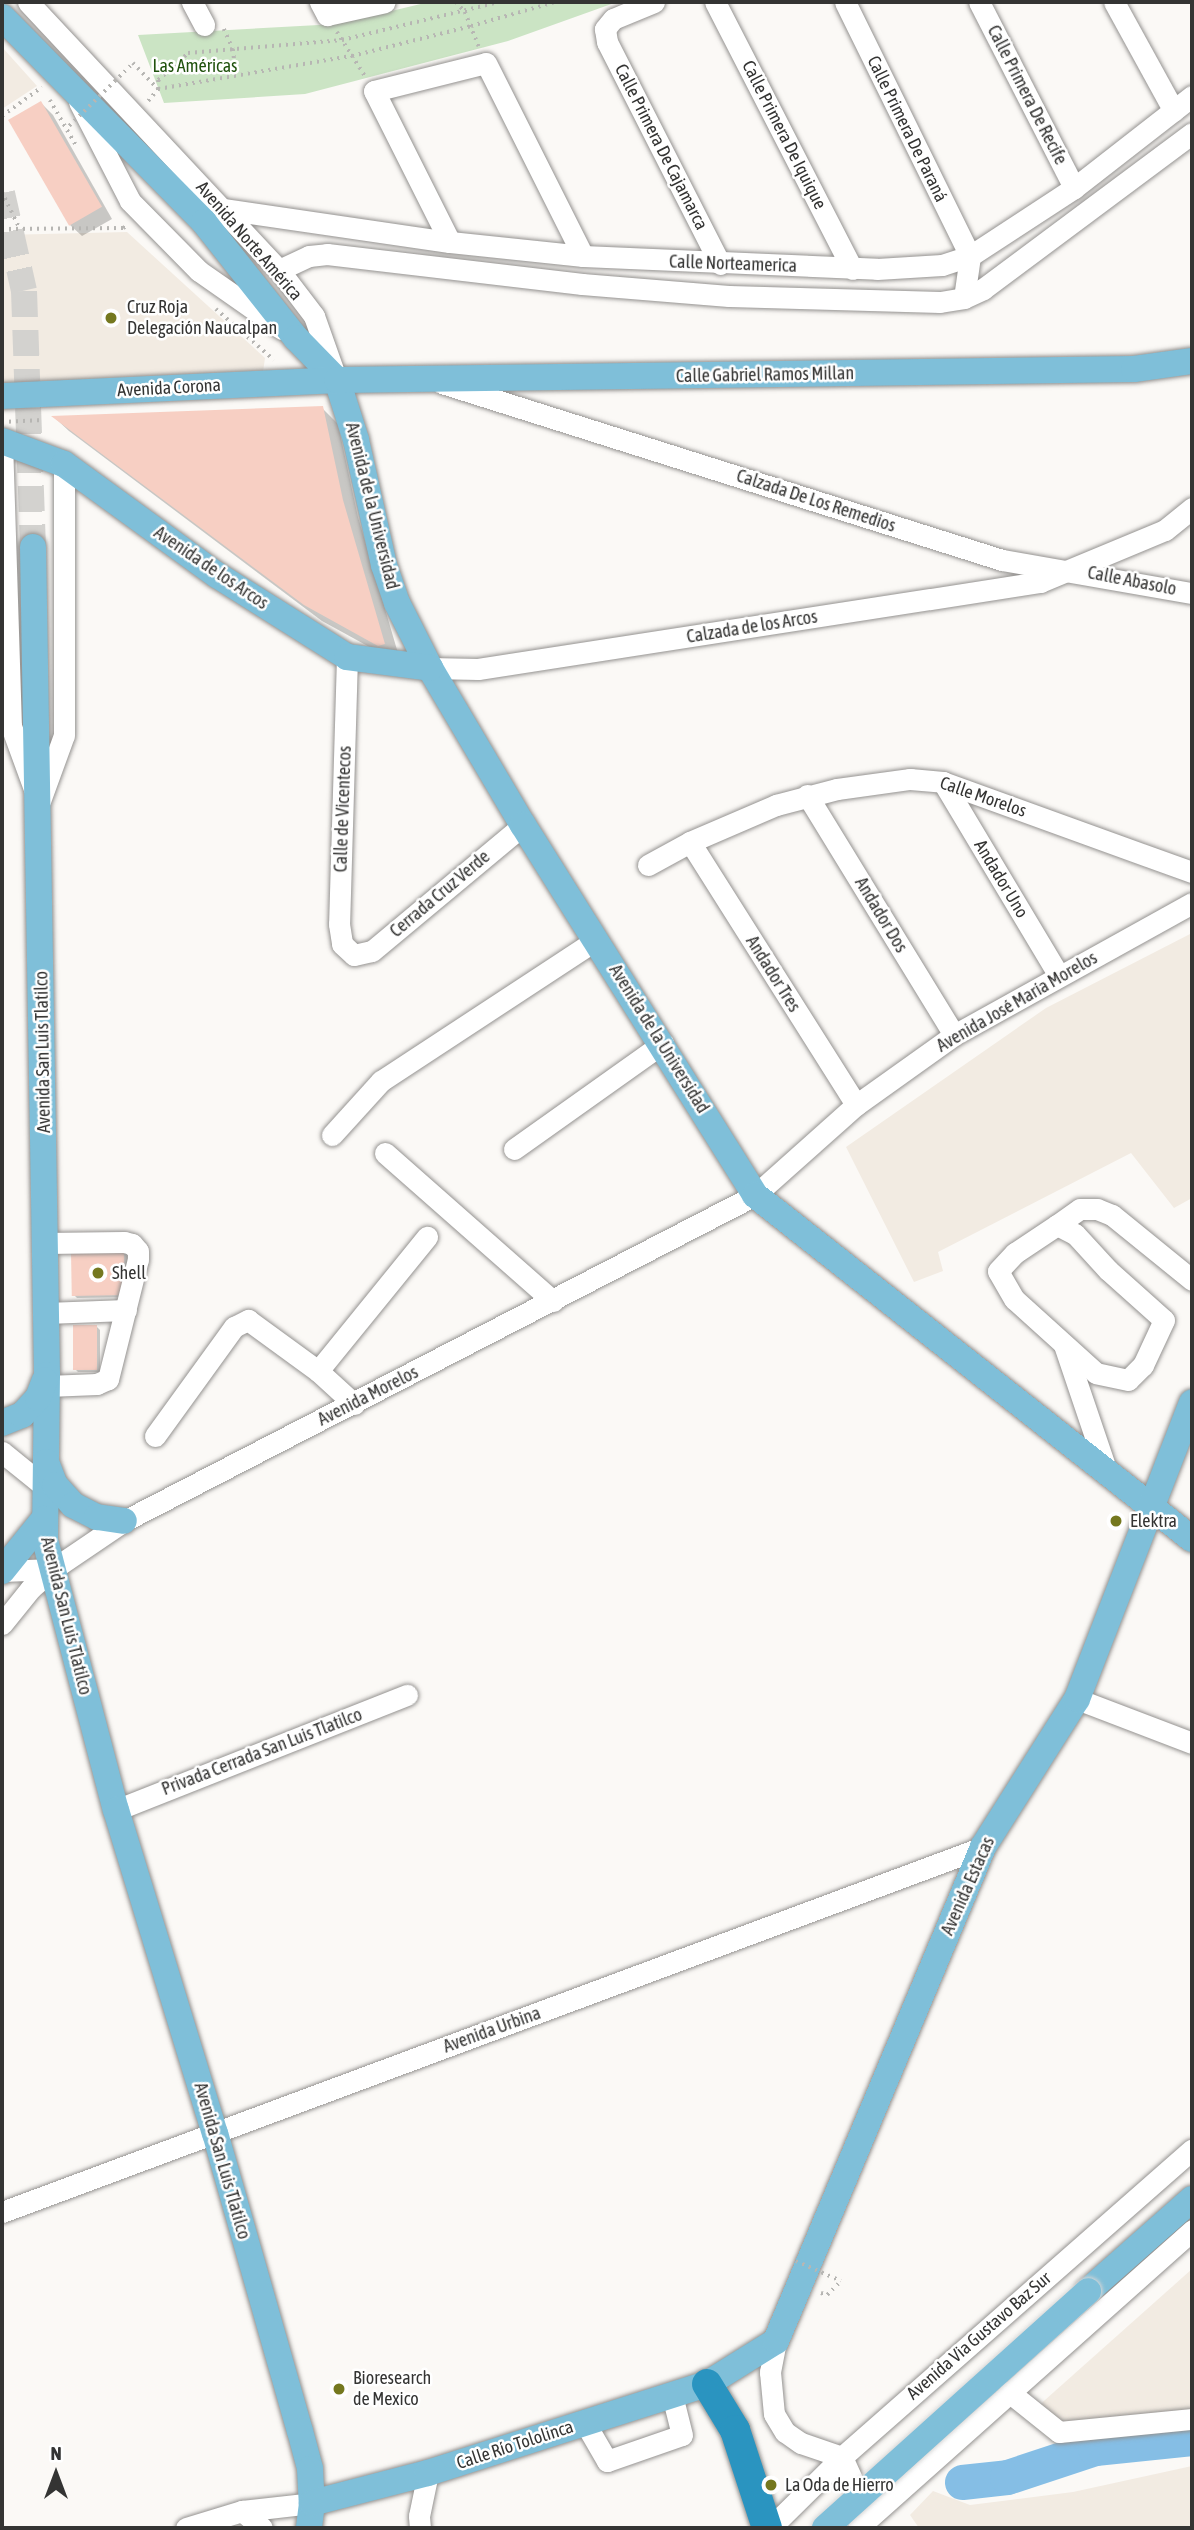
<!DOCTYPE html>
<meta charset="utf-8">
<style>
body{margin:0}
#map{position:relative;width:1194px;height:2530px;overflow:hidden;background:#fbf9f6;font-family:"Asap Condensed",sans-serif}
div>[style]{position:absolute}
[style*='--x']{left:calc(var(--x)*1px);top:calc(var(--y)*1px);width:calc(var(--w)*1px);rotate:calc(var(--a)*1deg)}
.built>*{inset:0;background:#f2ebe2}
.green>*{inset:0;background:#cbe4c4}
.shadow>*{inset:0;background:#0003}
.river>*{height:35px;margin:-17.5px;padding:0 17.5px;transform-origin:17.5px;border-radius:17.5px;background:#85bee5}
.building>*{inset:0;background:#f7cfc3;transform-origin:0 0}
.major-tunnel>*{height:26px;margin-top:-13px;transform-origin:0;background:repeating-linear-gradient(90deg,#d3d2cf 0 26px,transparent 0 39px)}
.path>*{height:3.5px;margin-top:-1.75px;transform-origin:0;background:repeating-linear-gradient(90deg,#b7b6b3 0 2px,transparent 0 7px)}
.roads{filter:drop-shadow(0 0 2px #949290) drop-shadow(0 0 2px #949290)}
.minor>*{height:21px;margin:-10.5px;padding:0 10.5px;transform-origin:10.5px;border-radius:10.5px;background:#fff}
.major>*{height:26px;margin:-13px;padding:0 13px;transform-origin:13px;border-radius:13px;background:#7fbfd9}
.highway>*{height:30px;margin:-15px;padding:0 15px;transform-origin:15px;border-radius:15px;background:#2a94c0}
.path-bridge>*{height:3.5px;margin-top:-1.75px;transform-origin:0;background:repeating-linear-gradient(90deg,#b7b6b3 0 2px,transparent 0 7px)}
.bridges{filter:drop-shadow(0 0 2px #d6d6d6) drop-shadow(0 0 2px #d6d6d6)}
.major-bridge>*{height:26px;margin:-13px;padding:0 13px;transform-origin:13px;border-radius:13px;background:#7fbfd9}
.dots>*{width:19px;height:19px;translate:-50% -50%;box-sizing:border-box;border:4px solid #fff;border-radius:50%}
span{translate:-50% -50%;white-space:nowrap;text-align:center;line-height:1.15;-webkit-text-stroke:5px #fff;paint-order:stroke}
.park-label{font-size:18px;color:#20520d}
.street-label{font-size:18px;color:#343433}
.poi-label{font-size:18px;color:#343433}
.left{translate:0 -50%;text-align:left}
.frame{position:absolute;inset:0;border:4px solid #343433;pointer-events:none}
.north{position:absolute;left:21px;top:2439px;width:70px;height:70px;-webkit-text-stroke:5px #fff;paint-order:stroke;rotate:0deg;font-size:19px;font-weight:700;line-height:28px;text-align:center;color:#343433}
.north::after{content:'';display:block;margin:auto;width:24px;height:32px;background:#343433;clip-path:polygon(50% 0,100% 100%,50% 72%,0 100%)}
</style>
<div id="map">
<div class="built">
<div style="clip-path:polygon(2px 47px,37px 86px,2px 109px)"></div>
<div style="clip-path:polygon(127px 232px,265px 358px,263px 372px,2px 386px,2px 235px)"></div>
<div style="clip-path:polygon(1192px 933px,1192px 1198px,1174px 1208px,1131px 1153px,938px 1252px,943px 1271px,914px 1282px,846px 1147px,1046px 1008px)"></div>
<div style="clip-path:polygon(1192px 2269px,1192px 2412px,1054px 2429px,1036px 2408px)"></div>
<div style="clip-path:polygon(1192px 2466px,1192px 2528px,919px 2528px,910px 2515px,933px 2491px,970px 2505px,1073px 2492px)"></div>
</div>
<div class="green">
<div style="clip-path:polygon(429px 2px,617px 2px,508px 41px,305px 94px,164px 103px,138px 35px,337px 24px)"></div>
</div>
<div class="shadow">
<div style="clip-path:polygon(41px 103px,53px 115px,112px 219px,82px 236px,70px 225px)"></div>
<div style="clip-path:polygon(322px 408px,338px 424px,358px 517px,400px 660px,395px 661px,322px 621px,69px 431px,55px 418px)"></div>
<div style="clip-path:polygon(124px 1252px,127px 1256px,128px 1297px,77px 1298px,74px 1295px)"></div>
<div style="clip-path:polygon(96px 1326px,100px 1330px,100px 1372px,78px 1372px,75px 1369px)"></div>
</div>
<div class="river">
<div style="--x:962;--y:2482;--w:45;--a:-6.3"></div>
<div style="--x:1007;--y:2477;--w:93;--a:-18.2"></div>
<div style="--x:1095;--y:2448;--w:98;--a:-5.9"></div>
</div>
<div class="building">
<div style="left:41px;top:101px;width:122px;height:38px;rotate:60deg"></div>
<div style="clip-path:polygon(323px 406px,343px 500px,385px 644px,378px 646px,304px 605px,51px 416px)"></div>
<div style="left:124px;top:1251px;width:44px;height:53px;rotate:89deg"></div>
<div style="left:73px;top:1325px;width:24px;height:45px"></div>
</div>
<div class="major-tunnel">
<div style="--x:2;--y:193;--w:100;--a:77.3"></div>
<div style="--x:24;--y:291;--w:256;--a:88"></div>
</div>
<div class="path">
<div style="--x:456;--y:2;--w:13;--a:48"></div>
<div style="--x:465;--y:12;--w:37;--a:68"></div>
<div style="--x:224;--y:29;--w:22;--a:66"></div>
<div style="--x:233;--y:49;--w:25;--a:83"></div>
<div style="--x:337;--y:32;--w:52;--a:57.5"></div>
<div style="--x:133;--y:63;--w:36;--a:46"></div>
<div style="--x:158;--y:89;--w:197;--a:-9.7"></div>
<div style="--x:352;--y:56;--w:123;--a:-14.1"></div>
<div style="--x:471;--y:26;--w:87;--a:-15.9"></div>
<div style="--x:50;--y:100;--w:52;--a:60"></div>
<div style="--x:148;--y:101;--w:16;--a:-50"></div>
<div style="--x:158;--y:89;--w:9;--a:-90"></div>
<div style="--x:158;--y:80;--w:40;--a:-42"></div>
<div style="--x:188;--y:53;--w:155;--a:-4.8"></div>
<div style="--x:342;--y:40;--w:162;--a:-13.6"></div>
<div style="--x:2;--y:116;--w:49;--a:-35.9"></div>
<div style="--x:2;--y:192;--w:41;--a:64.1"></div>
<div style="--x:2;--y:229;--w:121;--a:-0.5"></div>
<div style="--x:123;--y:228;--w:6;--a:-31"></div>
<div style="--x:216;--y:309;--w:77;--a:41.3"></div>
<div style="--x:821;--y:2293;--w:6;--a:18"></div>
<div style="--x:827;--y:2295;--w:20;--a:-45"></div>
</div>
<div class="roads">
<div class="minor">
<div style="--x:28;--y:2;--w:367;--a:46.9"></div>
<div style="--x:279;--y:270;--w:58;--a:52.7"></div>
<div style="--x:314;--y:316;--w:66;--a:70.5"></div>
<div style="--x:192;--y:2;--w:26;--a:62"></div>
<div style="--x:320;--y:2;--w:15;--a:62"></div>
<div style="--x:327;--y:15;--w:59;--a:-12.6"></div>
<div style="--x:654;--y:2;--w:44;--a:157.5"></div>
<div style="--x:613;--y:19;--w:13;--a:129"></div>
<div style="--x:605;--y:29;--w:13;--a:81"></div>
<div style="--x:607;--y:42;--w:249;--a:63"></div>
<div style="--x:715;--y:2;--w:300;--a:62.8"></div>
<div style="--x:845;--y:2;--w:283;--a:63.8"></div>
<div style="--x:970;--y:256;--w:42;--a:98.1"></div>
<div style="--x:979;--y:2;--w:209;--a:62.9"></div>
<div style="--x:1114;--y:2;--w:124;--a:61.2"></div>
<div style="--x:79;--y:102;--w:111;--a:62.7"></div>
<div style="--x:130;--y:201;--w:98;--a:45.4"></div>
<div style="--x:199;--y:271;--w:101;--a:34.9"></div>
<div style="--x:223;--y:209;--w:229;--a:8.3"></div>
<div style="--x:450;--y:242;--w:134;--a:6"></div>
<div style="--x:583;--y:256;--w:294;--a:2.5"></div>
<div style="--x:877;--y:269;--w:65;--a:-3.5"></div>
<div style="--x:942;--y:265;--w:29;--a:-18"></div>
<div style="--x:970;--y:256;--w:124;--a:-33.2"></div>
<div style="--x:1074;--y:188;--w:150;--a:-37.9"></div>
<div style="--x:450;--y:242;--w:169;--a:-116.7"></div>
<div style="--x:374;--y:91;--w:115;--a:-14"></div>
<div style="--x:486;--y:63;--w:216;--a:63.3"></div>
<div style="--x:279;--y:270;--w:33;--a:-25"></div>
<div style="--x:309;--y:256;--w:18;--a:-6"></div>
<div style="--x:327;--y:254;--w:257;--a:6.7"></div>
<div style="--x:582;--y:284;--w:147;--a:4.7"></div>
<div style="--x:729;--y:296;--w:211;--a:1.6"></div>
<div style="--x:940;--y:302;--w:24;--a:-9"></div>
<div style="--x:964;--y:298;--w:21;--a:-25"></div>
<div style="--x:983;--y:289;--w:261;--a:-36.7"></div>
<div style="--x:442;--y:383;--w:587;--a:17.54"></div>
<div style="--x:1002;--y:560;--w:193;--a:9.9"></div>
<div style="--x:2;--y:441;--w:285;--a:88.2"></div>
<div style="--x:11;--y:726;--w:67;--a:69.9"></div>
<div style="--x:347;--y:657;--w:267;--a:91.7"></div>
<div style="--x:339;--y:924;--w:20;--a:81"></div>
<div style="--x:342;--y:944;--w:16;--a:43"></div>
<div style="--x:354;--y:955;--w:18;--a:-13"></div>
<div style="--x:372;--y:951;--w:197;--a:-39.8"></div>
<div style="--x:430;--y:668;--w:48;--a:1.2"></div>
<div style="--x:478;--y:669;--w:569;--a:-8.8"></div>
<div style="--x:1040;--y:582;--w:135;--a:-22.6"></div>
<div style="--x:1165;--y:530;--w:35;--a:-39"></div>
<div style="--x:943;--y:782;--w:226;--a:59.1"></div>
<div style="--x:807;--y:795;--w:281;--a:58.5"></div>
<div style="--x:40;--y:801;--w:70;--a:-70"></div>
<div style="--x:64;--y:735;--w:271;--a:-90"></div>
<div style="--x:690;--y:842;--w:311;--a:57.7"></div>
<div style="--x:648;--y:865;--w:48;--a:-28.7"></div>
<div style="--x:690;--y:842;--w:94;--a:-23.3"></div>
<div style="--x:776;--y:805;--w:63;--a:-14.7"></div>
<div style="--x:837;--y:789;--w:74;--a:-7.8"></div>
<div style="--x:910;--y:779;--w:33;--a:5"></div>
<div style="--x:943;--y:782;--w:265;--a:19.9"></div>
<div style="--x:332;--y:1135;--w:73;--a:-47.8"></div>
<div style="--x:381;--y:1081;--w:257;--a:-33.3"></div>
<div style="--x:514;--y:1149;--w:183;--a:-35.4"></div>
<div style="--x:385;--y:1153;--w:224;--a:41.4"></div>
<div style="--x:1057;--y:1225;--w:20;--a:27"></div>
<div style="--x:1075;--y:1234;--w:49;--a:47.5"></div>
<div style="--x:1108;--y:1270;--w:75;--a:41.8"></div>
<div style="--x:1164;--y:1320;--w:50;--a:115"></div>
<div style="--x:1143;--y:1365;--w:21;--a:135"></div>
<div style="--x:1128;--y:1380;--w:33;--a:-168"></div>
<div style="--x:1096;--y:1373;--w:110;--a:-137.9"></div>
<div style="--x:1014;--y:1299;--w:32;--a:-120"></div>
<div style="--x:998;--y:1271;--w:25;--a:-47"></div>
<div style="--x:1015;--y:1253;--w:50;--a:-33.7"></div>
<div style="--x:1057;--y:1225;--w:28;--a:-35"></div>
<div style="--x:1080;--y:1209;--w:17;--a:0"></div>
<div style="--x:1097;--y:1209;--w:16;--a:22"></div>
<div style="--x:1112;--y:1215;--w:103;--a:39.1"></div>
<div style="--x:45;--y:1243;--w:79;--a:-0.7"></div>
<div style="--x:124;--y:1242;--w:8;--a:14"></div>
<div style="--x:132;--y:1244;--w:9;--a:49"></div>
<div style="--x:138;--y:1251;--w:8;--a:90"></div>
<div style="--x:138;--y:1259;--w:124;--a:104"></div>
<div style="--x:108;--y:1379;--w:12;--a:156"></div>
<div style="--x:97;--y:1384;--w:50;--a:177.7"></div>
<div style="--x:46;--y:1313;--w:80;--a:-2.1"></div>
<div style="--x:1064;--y:1345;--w:131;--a:71.3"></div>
<div style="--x:318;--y:1371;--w:173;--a:-50.9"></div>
<div style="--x:155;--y:1436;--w:135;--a:-54.1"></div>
<div style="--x:234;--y:1327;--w:16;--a:-27"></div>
<div style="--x:248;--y:1320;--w:87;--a:36.1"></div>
<div style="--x:318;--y:1371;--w:49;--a:42.5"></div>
<div style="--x:2;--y:1452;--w:55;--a:39.1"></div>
<div style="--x:2;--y:1571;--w:51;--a:-2.2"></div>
<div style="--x:2;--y:1624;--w:46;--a:-51.1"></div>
<div style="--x:31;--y:1588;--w:29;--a:-41"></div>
<div style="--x:53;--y:1569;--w:86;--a:-34.1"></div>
<div style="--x:124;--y:1521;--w:710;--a:-27.32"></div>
<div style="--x:755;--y:1195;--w:135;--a:-41.7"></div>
<div style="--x:856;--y:1105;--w:120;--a:-35.5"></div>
<div style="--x:954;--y:1035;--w:272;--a:-29"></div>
<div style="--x:1077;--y:1699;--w:123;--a:20.9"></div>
<div style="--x:116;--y:1810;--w:313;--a:-21.6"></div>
<div style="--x:2;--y:2212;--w:1047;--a:-20.41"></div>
<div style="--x:776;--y:2341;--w:32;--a:101"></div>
<div style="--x:770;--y:2372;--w:42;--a:84.6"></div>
<div style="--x:774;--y:2414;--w:21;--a:59"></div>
<div style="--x:785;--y:2432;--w:19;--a:35"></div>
<div style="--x:801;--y:2443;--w:43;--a:18.9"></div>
<div style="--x:842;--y:2457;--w:56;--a:65.7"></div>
<div style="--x:1009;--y:2392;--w:64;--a:38.7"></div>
<div style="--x:1059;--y:2432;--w:134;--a:-5.6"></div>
<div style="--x:585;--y:2423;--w:44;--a:59.9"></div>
<div style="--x:607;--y:2461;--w:79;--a:-19.1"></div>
<div style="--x:682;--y:2435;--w:41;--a:-104"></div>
<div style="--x:242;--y:2511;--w:26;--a:40"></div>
<div style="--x:186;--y:2528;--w:59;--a:-16.9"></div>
<div style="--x:242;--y:2511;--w:70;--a:-6.5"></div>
<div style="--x:420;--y:2528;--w:12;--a:-95"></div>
<div style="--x:419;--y:2516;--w:44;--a:-78.2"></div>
<div style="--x:770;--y:2528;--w:101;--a:-44.6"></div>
<div style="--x:842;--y:2457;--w:466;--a:-41.3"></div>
<div style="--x:858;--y:2528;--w:448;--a:-41.7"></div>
</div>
<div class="major">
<div style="--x:2;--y:17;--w:288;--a:45.4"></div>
<div style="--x:204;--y:222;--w:148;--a:51.6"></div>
<div style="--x:296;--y:338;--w:59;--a:45.7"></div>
<div style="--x:337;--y:380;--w:63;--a:72.4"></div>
<div style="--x:356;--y:440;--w:128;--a:77.4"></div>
<div style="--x:384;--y:565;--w:40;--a:71.1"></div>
<div style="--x:397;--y:603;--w:73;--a:63.1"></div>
<div style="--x:430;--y:668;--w:182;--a:59.4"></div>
<div style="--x:523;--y:825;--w:437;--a:57.9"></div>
<div style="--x:755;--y:1195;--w:556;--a:38.21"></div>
<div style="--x:2;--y:396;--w:335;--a:-2.7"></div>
<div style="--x:337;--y:380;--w:797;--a:-0.79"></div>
<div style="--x:1134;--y:369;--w:59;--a:-7.9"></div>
<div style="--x:2;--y:441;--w:66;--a:20.4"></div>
<div style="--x:64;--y:464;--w:189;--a:36"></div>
<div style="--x:217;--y:575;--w:154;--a:32.2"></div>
<div style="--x:347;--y:657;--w:84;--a:7.5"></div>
<div style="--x:33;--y:547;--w:828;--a:89.03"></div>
<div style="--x:47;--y:1375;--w:165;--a:90.7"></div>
<div style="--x:45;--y:1540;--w:279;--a:75.3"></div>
<div style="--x:116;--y:1810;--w:338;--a:73"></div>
<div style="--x:215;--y:2133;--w:310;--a:74.1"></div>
<div style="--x:300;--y:2431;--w:39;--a:75"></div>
<div style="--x:310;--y:2469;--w:34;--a:87"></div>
<div style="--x:312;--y:2503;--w:25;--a:97"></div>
<div style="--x:2;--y:1423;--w:22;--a:-22"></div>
<div style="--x:22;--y:1415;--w:23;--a:-47"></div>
<div style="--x:38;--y:1398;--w:19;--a:-69"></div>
<div style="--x:46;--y:1462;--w:25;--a:69"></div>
<div style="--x:55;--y:1485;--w:27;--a:48"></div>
<div style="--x:73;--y:1505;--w:27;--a:27"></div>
<div style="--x:97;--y:1517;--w:27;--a:8"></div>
<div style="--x:2;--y:1571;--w:67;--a:-51.1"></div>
<div style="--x:1088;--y:2291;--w:139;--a:-41.5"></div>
<div style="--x:312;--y:2503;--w:120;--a:-14.5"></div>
<div style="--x:428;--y:2473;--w:293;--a:-17.7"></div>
<div style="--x:707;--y:2384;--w:81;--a:-31.9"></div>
<div style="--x:776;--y:2341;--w:536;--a:-67.26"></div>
<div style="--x:983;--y:1847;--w:175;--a:-57.6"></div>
<div style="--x:1077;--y:1699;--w:318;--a:-68.8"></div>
</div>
<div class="highway">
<div style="--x:707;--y:2384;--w:54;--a:58.7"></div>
<div style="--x:735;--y:2430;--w:103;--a:71.9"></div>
</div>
</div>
<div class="path-bridge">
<div style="--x:69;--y:126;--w:90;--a:-44.5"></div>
<div style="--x:2;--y:422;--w:41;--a:-2.8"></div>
<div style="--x:796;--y:2261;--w:49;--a:24"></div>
</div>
<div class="bridges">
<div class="major-bridge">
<div style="--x:825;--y:2528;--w:354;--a:-42"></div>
</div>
</div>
<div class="dots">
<div style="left:111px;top:318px;background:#75781f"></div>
<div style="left:98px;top:1273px;background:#75781f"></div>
<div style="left:1116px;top:1521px;background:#75781f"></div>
<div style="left:339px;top:2389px;background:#75781f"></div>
<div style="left:771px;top:2485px;background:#75781f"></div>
</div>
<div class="park-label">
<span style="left:195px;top:66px">Las Américas</span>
</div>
<div class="street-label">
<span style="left:1027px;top:95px;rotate:63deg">Calle Primera De Recife</span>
<span style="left:907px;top:129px;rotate:64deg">Calle Primera De Paraná</span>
<span style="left:784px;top:135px;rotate:63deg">Calle Primera De Iquique</span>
<span style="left:661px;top:147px;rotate:63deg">Calle Primera De Cajamarca</span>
<span style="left:249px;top:241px;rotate:49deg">Avenida Norte América</span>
<span style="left:733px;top:264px;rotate:2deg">Calle Norteamerica</span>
<span style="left:765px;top:375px;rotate:-1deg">Calle Gabriel Ramos Millan</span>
<span style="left:169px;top:388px;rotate:-3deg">Avenida Corona</span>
<span style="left:816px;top:501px;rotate:18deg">Calzada De Los Remedios</span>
<span style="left:372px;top:506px;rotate:76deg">Avenida de la Universidad</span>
<span style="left:211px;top:568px;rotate:34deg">Avenida de los Arcos</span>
<span style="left:1132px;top:581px;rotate:11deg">Calle Abasolo</span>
<span style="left:752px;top:627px;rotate:-9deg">Calzada de los Arcos</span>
<span style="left:983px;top:797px;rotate:19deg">Calle Morelos</span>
<span style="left:343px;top:809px;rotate:-88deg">Calle de Vicentecos</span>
<span style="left:1001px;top:879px;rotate:59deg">Andador Uno</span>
<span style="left:440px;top:894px;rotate:-40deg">Cerrada Cruz Verde</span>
<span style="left:881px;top:915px;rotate:59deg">Andador Dos</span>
<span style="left:773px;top:974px;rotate:58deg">Andador Tres</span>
<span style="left:1017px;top:1002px;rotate:-30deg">Avenida José María Morelos</span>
<span style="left:659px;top:1039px;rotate:58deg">Avenida de la Universidad</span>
<span style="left:43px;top:1052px;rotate:-91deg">Avenida San Luis Tlatilco</span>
<span style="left:368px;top:1396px;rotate:-27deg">Avenida Morelos</span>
<span style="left:66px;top:1616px;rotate:76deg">Avenida San Luis Tlatilco</span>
<span style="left:262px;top:1752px;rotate:-21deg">Privada Cerrada San Luis Tlatilco</span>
<span style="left:968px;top:1886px;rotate:-66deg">Avenida Estacas</span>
<span style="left:492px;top:2030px;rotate:-20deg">Avenida Urbina</span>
<span style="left:222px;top:2161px;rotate:74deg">Avenida San Luis Tlatilco</span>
<span style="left:979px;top:2336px;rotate:-41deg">Avenida Via Gustavo Baz Sur</span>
<span style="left:515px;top:2445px;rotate:-18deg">Calle Río Tololinca</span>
</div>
<div class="poi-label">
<span class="left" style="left:127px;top:318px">Cruz Roja<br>Delegación Naucalpan</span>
<span class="left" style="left:112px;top:1273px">Shell</span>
<span class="left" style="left:1130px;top:1521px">Elektra</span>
<span class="left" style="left:353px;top:2389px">Bioresearch<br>de Mexico</span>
<span class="left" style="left:785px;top:2485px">La Oda de Hierro</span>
</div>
<div class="frame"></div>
<div class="north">N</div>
</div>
